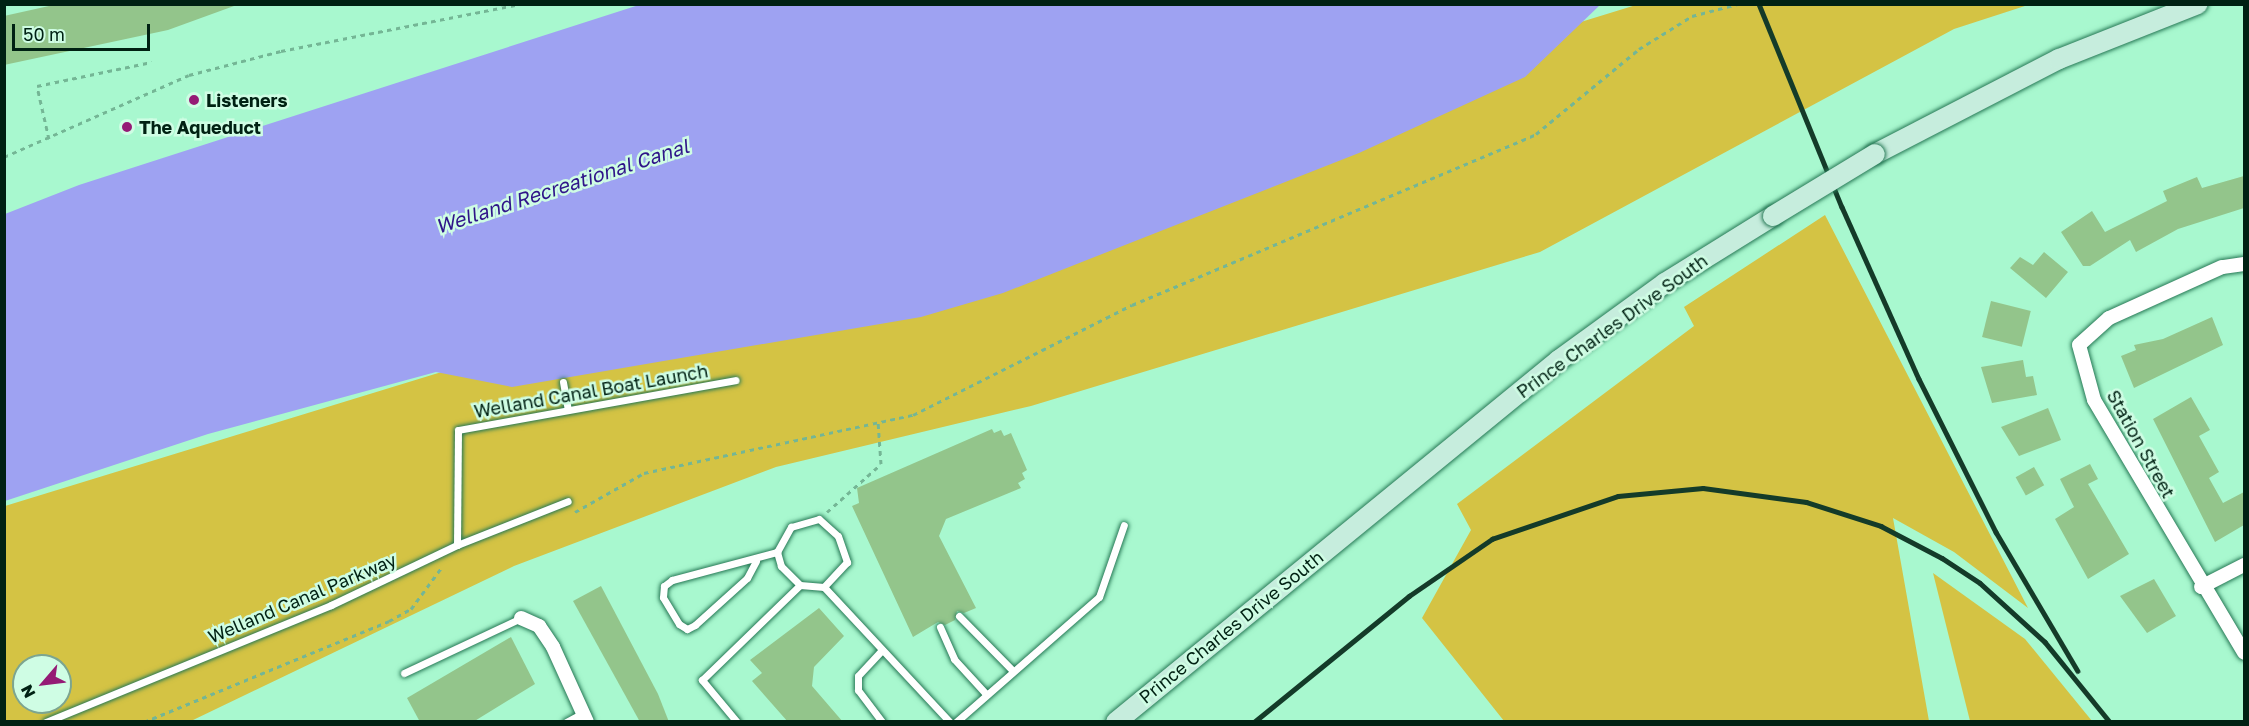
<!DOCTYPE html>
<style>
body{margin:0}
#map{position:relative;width:2249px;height:726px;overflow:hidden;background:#a8f8cf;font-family:"Golos Text",sans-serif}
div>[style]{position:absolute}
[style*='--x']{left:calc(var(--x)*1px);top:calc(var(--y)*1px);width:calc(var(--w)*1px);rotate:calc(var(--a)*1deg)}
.green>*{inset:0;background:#d4c344}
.water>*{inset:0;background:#9ea2f2}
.building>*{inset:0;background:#93c58b;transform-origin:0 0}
.path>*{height:3px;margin-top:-1.5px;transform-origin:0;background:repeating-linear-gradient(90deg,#74b695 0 4.5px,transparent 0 9px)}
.roads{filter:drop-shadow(0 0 2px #267855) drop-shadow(0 0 2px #267855)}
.service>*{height:7px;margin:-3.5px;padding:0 3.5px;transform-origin:3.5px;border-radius:3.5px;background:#fff}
.minor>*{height:14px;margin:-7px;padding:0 7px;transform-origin:7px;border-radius:7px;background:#fff}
.secondary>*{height:20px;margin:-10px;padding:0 10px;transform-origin:10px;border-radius:10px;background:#c6eddd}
.rail>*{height:4.5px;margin:-2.25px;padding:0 2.25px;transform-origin:2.25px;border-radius:2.25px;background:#143b29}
.bridges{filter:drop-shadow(0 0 2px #267855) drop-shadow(0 0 2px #267855)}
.secondary-bridge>*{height:20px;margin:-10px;padding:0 10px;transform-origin:10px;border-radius:10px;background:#c6eddd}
.dots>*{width:16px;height:16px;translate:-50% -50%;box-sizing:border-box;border:3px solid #cffde4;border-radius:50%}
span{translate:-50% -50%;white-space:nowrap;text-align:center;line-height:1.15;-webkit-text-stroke:5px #cffde4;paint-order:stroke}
.poi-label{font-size:18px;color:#002113;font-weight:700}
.left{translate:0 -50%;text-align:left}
.street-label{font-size:18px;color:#002113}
.water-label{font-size:20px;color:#2f1489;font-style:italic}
.frame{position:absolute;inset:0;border:6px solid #002113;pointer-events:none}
.north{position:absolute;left:12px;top:654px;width:60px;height:60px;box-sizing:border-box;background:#cffde4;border:2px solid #7ca590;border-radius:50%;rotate:242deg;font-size:16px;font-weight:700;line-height:24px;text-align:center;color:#002113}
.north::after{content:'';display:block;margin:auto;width:21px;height:27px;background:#951a75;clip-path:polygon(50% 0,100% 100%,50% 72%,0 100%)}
.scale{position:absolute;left:12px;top:24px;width:138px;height:27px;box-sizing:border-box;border:3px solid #002113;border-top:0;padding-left:8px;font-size:18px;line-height:21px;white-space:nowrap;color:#002113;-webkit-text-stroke:4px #cffde4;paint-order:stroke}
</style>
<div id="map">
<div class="green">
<div style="clip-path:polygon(evenodd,1636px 5px,2028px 5px,1954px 29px,1540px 252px,1031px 406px,776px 467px,514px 566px,191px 721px,5px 722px,5px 506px,1636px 5px,24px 666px,60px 666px,60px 702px,24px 702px,24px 666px)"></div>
<div style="clip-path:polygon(1825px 215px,2028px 608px,1954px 552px,1893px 518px,1929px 721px,1504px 721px,1422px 618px,1471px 530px,1457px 504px,1694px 326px,1684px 307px)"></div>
<div style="clip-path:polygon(1933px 573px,2025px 639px,2092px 721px,1970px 721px)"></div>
</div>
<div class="water">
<div style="clip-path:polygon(642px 4px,1600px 4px,1600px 5px,1525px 77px,1359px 153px,1003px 293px,921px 317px,512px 387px,436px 372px,208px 434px,5px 501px,5px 214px,79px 185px)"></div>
</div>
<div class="building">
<div style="clip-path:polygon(58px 4px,234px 4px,234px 6px,168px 30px,4px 65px,4px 16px)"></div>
<div style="clip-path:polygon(2244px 176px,2244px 208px,2178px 229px,2136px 252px,2130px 240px,2090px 266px,2083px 266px,2061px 232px,2092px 211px,2105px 232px,2167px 201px,2163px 191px,2197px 177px,2202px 188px)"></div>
<div style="clip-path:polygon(2044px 252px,2068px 272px,2046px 298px,2010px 268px,2020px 257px,2033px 265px)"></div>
<div style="left:1991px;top:301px;width:41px;height:37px;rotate:14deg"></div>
<div style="clip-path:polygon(2212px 317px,2223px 345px,2134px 388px,2121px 356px,2136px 350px,2134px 345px,2163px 339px)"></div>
<div style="clip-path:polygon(2023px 360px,2026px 377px,2033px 376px,2037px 395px,1992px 403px,1981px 367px)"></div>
<div style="clip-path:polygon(2191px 397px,2210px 430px,2199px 436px,2219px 472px,2209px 478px,2223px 503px,2244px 492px,2244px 525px,2215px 542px,2153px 419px)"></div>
<div style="clip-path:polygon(2048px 408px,2061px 440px,2019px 456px,2001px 427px)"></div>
<div style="clip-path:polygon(992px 429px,994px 433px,1001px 430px,1004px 436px,1011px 433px,1027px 470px,1022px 473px,1025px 479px,1018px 483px,1021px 488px,946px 519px,939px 536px,976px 608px,964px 613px,957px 611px,955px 620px,945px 625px,938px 622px,913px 637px,852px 506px,859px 503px,857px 488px)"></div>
<div style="clip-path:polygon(2090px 464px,2098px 479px,2088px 484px,2129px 554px,2088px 579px,2055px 519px,2074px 507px,2060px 479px)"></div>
<div style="left:2034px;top:467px;width:21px;height:21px;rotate:61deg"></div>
<div style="clip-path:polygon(2154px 579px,2176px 616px,2147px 633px,2120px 596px)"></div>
<div style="clip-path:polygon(601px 586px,658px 694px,669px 722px,640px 722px,573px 601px)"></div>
<div style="clip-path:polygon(819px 608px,844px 636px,814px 667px,812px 686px,843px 722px,788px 722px,752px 681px,762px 673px,750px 660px)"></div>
<div style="clip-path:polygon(511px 637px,535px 684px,473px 722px,420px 722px,407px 698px)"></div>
</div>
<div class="path">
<div style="--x:49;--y:139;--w:54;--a:-102.8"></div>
<div style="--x:37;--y:86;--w:117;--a:-11.8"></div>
<div style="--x:4;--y:157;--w:202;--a:-23.9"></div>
<div style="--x:189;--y:75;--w:95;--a:-14.6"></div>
<div style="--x:281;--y:51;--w:245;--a:-11.1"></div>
<div style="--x:575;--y:512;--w:79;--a:-29.5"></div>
<div style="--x:644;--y:473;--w:275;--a:-12.2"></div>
<div style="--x:913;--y:415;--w:245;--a:-26.7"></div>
<div style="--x:1132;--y:305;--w:439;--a:-22.9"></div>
<div style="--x:1536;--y:134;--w:134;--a:-39.5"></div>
<div style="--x:1639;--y:49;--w:62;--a:-31.9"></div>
<div style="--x:1692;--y:16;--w:48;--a:-14.6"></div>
<div style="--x:827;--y:512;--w:72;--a:-41.6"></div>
<div style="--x:881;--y:464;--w:43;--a:-94"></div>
<div style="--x:144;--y:722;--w:265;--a:-22.4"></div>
<div style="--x:389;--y:621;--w:25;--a:-29"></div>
<div style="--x:411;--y:609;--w:52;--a:-53.6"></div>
</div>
<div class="roads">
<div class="service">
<div style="--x:563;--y:382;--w:28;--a:80"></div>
<div style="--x:457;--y:545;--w:115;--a:-89.5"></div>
<div style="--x:458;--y:430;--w:282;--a:-10.2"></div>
<div style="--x:756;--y:561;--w:19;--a:118"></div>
<div style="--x:747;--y:578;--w:70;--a:137.9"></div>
<div style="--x:695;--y:625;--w:9;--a:153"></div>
<div style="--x:687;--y:629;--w:9;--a:-148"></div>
<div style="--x:679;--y:624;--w:31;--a:-121"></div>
<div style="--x:663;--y:597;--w:11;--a:-85"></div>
<div style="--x:664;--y:586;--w:10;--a:-37"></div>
<div style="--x:672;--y:580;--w:109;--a:-14.9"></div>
<div style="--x:800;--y:585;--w:27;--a:-135"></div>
<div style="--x:781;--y:566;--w:15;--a:-106"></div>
<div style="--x:777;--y:552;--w:29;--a:-61"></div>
<div style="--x:791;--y:527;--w:29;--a:-16"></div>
<div style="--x:819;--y:519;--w:25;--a:42"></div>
<div style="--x:838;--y:536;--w:28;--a:71"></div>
<div style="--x:847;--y:562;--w:34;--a:133"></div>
<div style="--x:959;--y:616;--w:74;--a:45.5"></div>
<div style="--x:940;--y:627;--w:35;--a:66"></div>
<div style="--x:954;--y:659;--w:47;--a:47.6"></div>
<div style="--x:882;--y:650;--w:35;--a:133"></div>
<div style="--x:858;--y:676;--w:14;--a:90"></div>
<div style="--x:858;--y:690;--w:40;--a:53"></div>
<div style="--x:404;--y:673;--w:129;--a:-25.2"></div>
<div style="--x:46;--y:722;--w:308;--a:-22.3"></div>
<div style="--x:331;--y:605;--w:140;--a:-25.5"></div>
<div style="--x:457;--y:545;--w:119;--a:-21.6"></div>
<div style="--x:566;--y:722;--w:19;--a:-28"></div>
<div style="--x:737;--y:722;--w:55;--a:-129.8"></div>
<div style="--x:702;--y:680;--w:136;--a:-44.1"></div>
<div style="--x:800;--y:585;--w:24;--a:5"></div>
<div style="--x:824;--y:587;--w:185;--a:47"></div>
<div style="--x:956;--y:722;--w:190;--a:-41.2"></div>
<div style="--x:1099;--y:597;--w:76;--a:-70.9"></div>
</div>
<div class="minor">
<div style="--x:2244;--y:264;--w:22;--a:172"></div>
<div style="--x:2222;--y:267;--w:124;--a:155.7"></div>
<div style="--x:2109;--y:318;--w:40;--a:138"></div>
<div style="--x:2079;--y:345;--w:57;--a:74.7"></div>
<div style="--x:2094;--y:400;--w:294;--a:59.3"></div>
<div style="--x:2201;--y:587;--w:48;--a:-27.1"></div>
<div style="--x:521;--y:618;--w:20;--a:24"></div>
<div style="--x:539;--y:626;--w:25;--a:56"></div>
<div style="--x:553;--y:647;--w:82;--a:65.6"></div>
</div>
<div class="secondary">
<div style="--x:1875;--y:154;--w:207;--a:-27.3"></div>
<div style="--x:2059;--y:59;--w:149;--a:-21.6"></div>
<div style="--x:1116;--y:722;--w:572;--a:-39.25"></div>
<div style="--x:1559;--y:360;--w:131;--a:-36"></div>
<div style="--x:1665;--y:283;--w:127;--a:-31.8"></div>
</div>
</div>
<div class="rail">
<div style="--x:1759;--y:4;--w:219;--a:67.8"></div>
<div style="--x:1842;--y:207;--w:188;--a:65.9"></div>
<div style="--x:1919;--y:379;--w:171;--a:63.3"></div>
<div style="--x:1996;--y:532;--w:161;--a:59.5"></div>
<div style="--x:1254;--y:722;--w:200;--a:-39.1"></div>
<div style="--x:1409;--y:596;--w:101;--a:-34.5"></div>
<div style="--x:1492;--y:539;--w:133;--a:-18.8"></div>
<div style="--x:1618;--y:496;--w:85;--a:-5.4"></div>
<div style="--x:1703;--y:488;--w:104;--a:7.7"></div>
<div style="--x:1806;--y:502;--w:79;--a:17.7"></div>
<div style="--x:1881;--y:526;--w:69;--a:27.7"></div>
<div style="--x:1942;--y:558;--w:45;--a:33.3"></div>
<div style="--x:1980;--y:583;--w:88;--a:42.2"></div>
<div style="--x:2045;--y:642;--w:103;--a:50.9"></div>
</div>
<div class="bridges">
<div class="secondary-bridge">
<div style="--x:1773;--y:216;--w:119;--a:-31.3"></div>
</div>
</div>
<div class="dots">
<div style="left:194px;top:100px;background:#951a75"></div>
<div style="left:127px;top:127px;background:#951a75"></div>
</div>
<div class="poi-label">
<span class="left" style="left:206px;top:100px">Listeners</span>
<span class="left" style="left:139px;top:127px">The Aqueduct</span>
</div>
<div class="street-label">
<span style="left:1612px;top:326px;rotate:-36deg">Prince Charles Drive South</span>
<span style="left:591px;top:391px;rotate:-10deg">Welland Canal Boat Launch</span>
<span style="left:2141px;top:444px;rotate:61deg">Station Street</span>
<span style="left:302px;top:598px;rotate:-23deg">Welland Canal Parkway</span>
<span style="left:1231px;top:627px;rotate:-39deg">Prince Charles Drive South</span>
</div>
<div class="water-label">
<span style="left:562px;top:186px;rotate:-18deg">Welland Recreational Canal</span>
</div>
<div class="frame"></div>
<div class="north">N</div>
<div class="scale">50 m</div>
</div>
